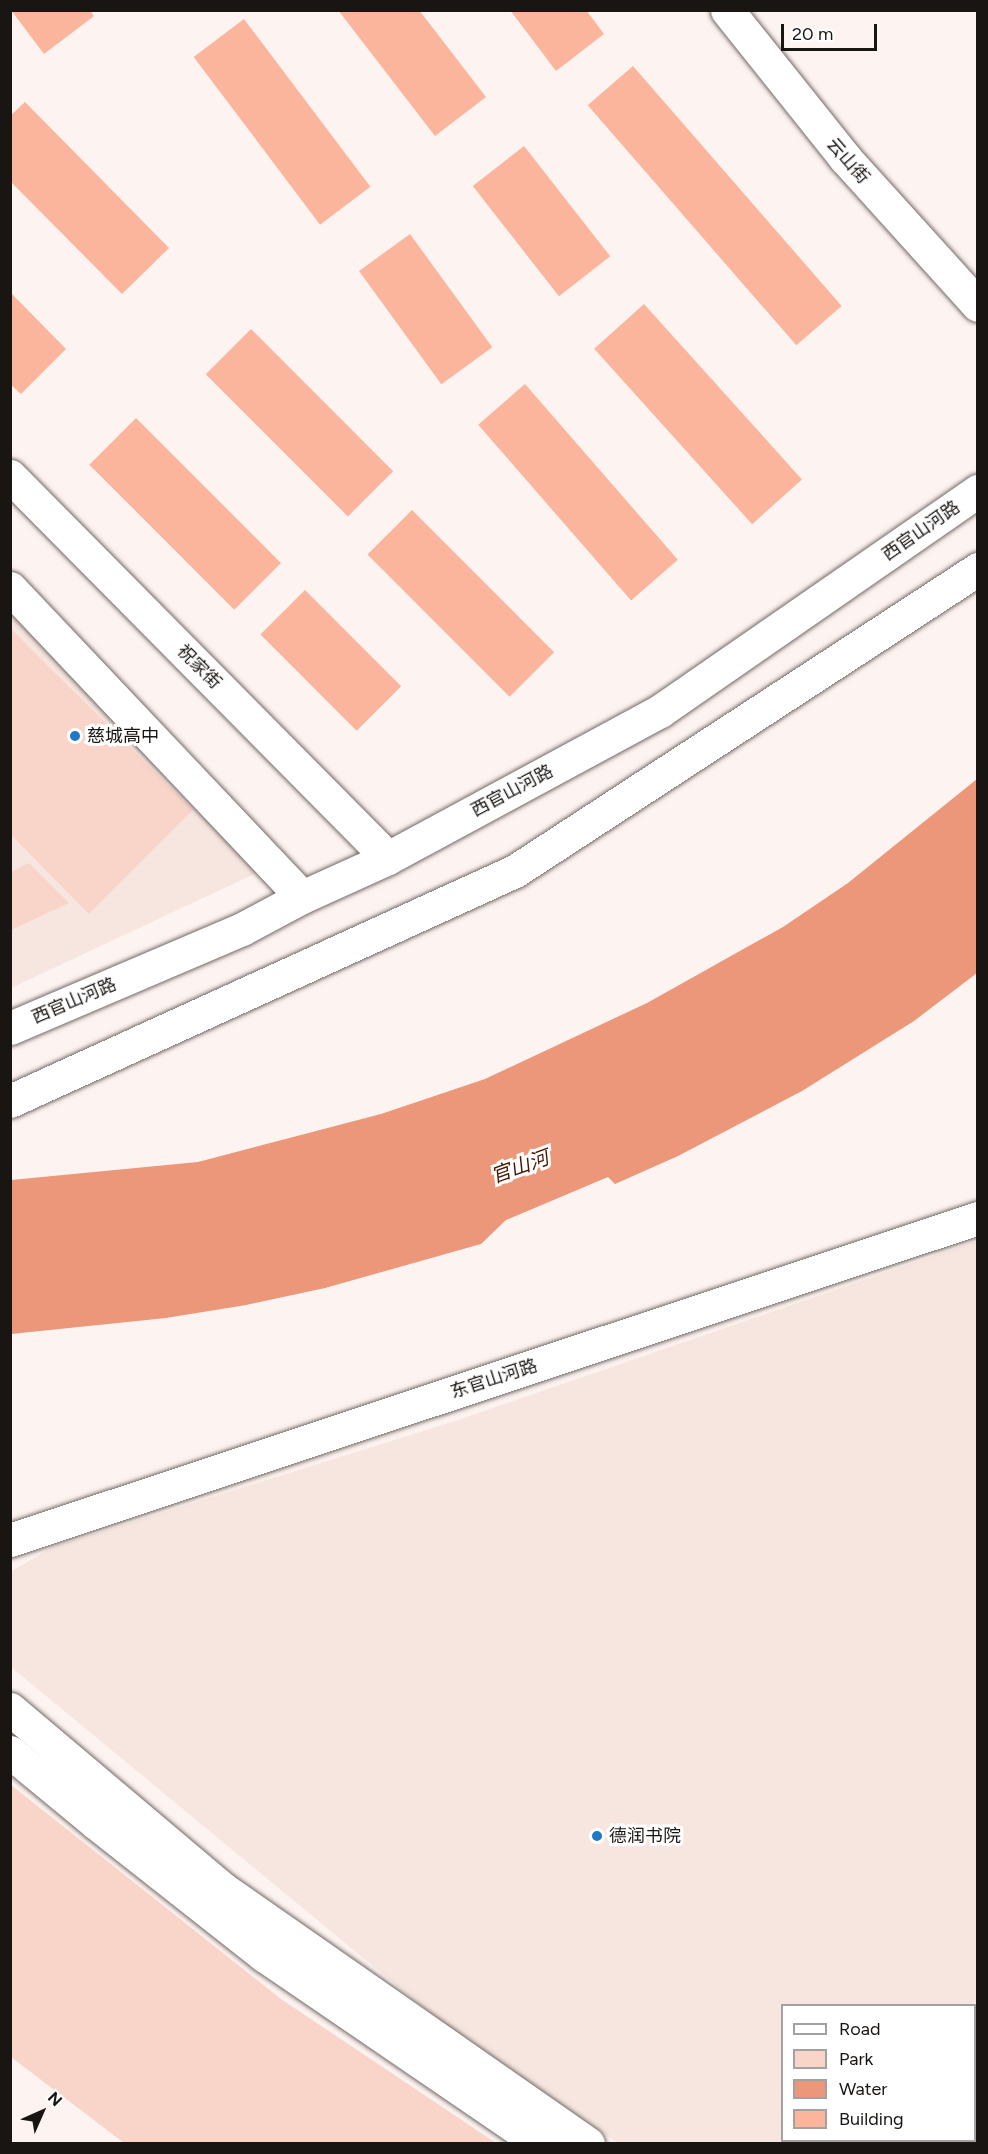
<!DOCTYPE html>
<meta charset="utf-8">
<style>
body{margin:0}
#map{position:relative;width:988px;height:2154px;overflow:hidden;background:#fdf3f0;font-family:Figtree,"Noto Sans SC",sans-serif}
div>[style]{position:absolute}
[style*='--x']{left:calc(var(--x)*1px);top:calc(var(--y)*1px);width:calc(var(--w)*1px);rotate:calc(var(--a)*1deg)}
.built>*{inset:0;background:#f7e6e0}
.green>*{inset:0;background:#f9d4c8}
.water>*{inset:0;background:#ec977a}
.building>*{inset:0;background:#fbb59d;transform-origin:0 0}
.roads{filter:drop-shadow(0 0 2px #726967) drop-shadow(0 0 2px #726967)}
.minor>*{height:33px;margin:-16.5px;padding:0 16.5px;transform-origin:16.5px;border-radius:16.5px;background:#fff}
.tertiary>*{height:33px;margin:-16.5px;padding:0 16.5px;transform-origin:16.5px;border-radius:16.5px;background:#fff}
.dots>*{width:16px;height:16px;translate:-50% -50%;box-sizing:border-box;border:3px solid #fff;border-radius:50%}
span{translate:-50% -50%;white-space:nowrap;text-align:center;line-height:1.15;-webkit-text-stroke:6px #fff;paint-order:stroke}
.street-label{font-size:18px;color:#181513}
.poi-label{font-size:18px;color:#181513}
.left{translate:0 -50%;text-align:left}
.water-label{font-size:20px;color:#4c1804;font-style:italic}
.frame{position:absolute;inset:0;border:12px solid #181513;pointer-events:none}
.legend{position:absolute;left:781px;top:2004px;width:195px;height:138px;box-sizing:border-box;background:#fff;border:2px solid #a3a1a1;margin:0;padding:8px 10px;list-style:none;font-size:18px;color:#181513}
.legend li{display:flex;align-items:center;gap:12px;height:30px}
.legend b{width:30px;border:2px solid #a3a1a1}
.north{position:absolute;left:12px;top:2082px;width:60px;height:60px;-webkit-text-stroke:4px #fff;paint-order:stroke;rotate:45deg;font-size:16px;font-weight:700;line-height:24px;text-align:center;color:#181513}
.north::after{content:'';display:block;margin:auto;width:21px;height:27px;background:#181513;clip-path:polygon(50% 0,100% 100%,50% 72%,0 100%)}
.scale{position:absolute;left:781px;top:24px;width:96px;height:27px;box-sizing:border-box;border:3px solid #181513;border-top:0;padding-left:8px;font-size:18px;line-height:21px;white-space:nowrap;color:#181513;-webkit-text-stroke:4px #fff;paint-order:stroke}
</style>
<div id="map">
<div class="built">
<div style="clip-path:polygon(10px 603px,267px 868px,11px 988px,10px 988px)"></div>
<div style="clip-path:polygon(evenodd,977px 1241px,977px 2143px,618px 2143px,448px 2028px,11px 1667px,10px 1572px,53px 1547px,458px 1420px,977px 1241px,782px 2006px,974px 2006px,974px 2140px,782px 2140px,782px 2006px)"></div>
</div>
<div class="green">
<div style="clip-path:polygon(12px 630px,193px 810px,89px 914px,11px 835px)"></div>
<div style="clip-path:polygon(29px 863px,69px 903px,11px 930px,11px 872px)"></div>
<div style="clip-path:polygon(11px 1785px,281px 1999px,496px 2143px,124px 2143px,11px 2057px)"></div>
</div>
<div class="water">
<div style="clip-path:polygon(977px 779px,977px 973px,914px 1021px,802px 1091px,678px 1156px,615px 1184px,608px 1177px,506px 1220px,481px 1244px,325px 1288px,246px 1305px,166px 1318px,11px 1334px,11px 1180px,198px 1162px,381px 1114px,485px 1079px,647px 1003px,783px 927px,848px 883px)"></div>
</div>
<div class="building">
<div style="clip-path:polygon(11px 10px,90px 10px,94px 16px,44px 54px)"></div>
<div style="clip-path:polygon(338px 10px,419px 10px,486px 97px,435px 136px)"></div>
<div style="clip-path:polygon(510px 10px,586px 10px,604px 34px,556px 71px)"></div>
<div style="left:244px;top:19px;width:210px;height:63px;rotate:53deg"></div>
<div style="left:633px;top:66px;width:318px;height:60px;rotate:49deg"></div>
<div style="clip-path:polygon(25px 102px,169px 248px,122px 294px,10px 181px,10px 116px)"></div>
<div style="left:524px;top:146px;width:140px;height:65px;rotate:52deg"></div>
<div style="left:410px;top:234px;width:140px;height:63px;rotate:54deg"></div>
<div style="clip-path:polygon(10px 292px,66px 349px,21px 394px,10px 384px)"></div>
<div style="left:644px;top:304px;width:236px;height:67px;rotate:48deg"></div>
<div style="left:251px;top:329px;width:201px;height:64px;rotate:45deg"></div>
<div style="left:525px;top:384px;width:233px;height:62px;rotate:49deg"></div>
<div style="left:136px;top:418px;width:205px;height:66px;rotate:45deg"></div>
<div style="left:412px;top:510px;width:201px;height:63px;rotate:45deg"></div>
<div style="left:305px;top:590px;width:136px;height:63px;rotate:45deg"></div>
</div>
<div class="roads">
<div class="minor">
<div style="--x:727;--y:10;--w:189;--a:51.4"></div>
<div style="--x:845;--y:158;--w:198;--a:47.9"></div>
</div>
<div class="tertiary">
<div style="--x:10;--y:476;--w:537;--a:45.3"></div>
<div style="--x:10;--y:588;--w:425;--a:46.6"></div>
<div style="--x:10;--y:1028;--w:252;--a:-23.1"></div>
<div style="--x:242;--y:929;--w:68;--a:-28.1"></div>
<div style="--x:302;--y:897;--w:94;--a:-24.4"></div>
<div style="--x:388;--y:858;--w:309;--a:-28.4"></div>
<div style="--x:660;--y:711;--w:387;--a:-34.7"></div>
<div style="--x:10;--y:1101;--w:555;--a:-24.49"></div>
<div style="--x:515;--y:871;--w:553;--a:-33.12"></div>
<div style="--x:10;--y:1540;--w:1020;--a:-18.4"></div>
<div style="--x:10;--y:1709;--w:279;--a:40.2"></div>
<div style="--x:223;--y:1889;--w:445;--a:34.9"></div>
<div style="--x:10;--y:1752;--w:112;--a:39.5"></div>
<div style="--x:96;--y:1823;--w:215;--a:38.2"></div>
<div style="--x:265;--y:1956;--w:334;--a:34.3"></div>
</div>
</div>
<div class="dots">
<div style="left:75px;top:736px;background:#1d79c6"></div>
<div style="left:597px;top:1836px;background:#1d79c6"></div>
</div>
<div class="street-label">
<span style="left:848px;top:161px;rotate:49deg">云山街</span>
<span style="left:921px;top:531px;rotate:-35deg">西官山河路</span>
<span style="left:199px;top:667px;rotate:45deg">祝家街</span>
<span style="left:512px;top:791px;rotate:-28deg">西官山河路</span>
<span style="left:74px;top:1001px;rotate:-23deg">西官山河路</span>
<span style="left:494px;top:1379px;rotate:-18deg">东官山河路</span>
</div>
<div class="poi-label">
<span class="left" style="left:87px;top:736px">慈城高中</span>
<span class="left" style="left:609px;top:1836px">德润书院</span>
</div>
<div class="water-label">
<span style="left:520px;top:1167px;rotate:-20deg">官山河</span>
</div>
<div class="frame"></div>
<ul class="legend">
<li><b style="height:8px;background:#fff"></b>Road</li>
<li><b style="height:16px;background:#f9d4c8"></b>Park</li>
<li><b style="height:16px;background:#ec977a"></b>Water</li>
<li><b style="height:16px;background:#fbb59d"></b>Building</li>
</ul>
<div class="north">N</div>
<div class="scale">20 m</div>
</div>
